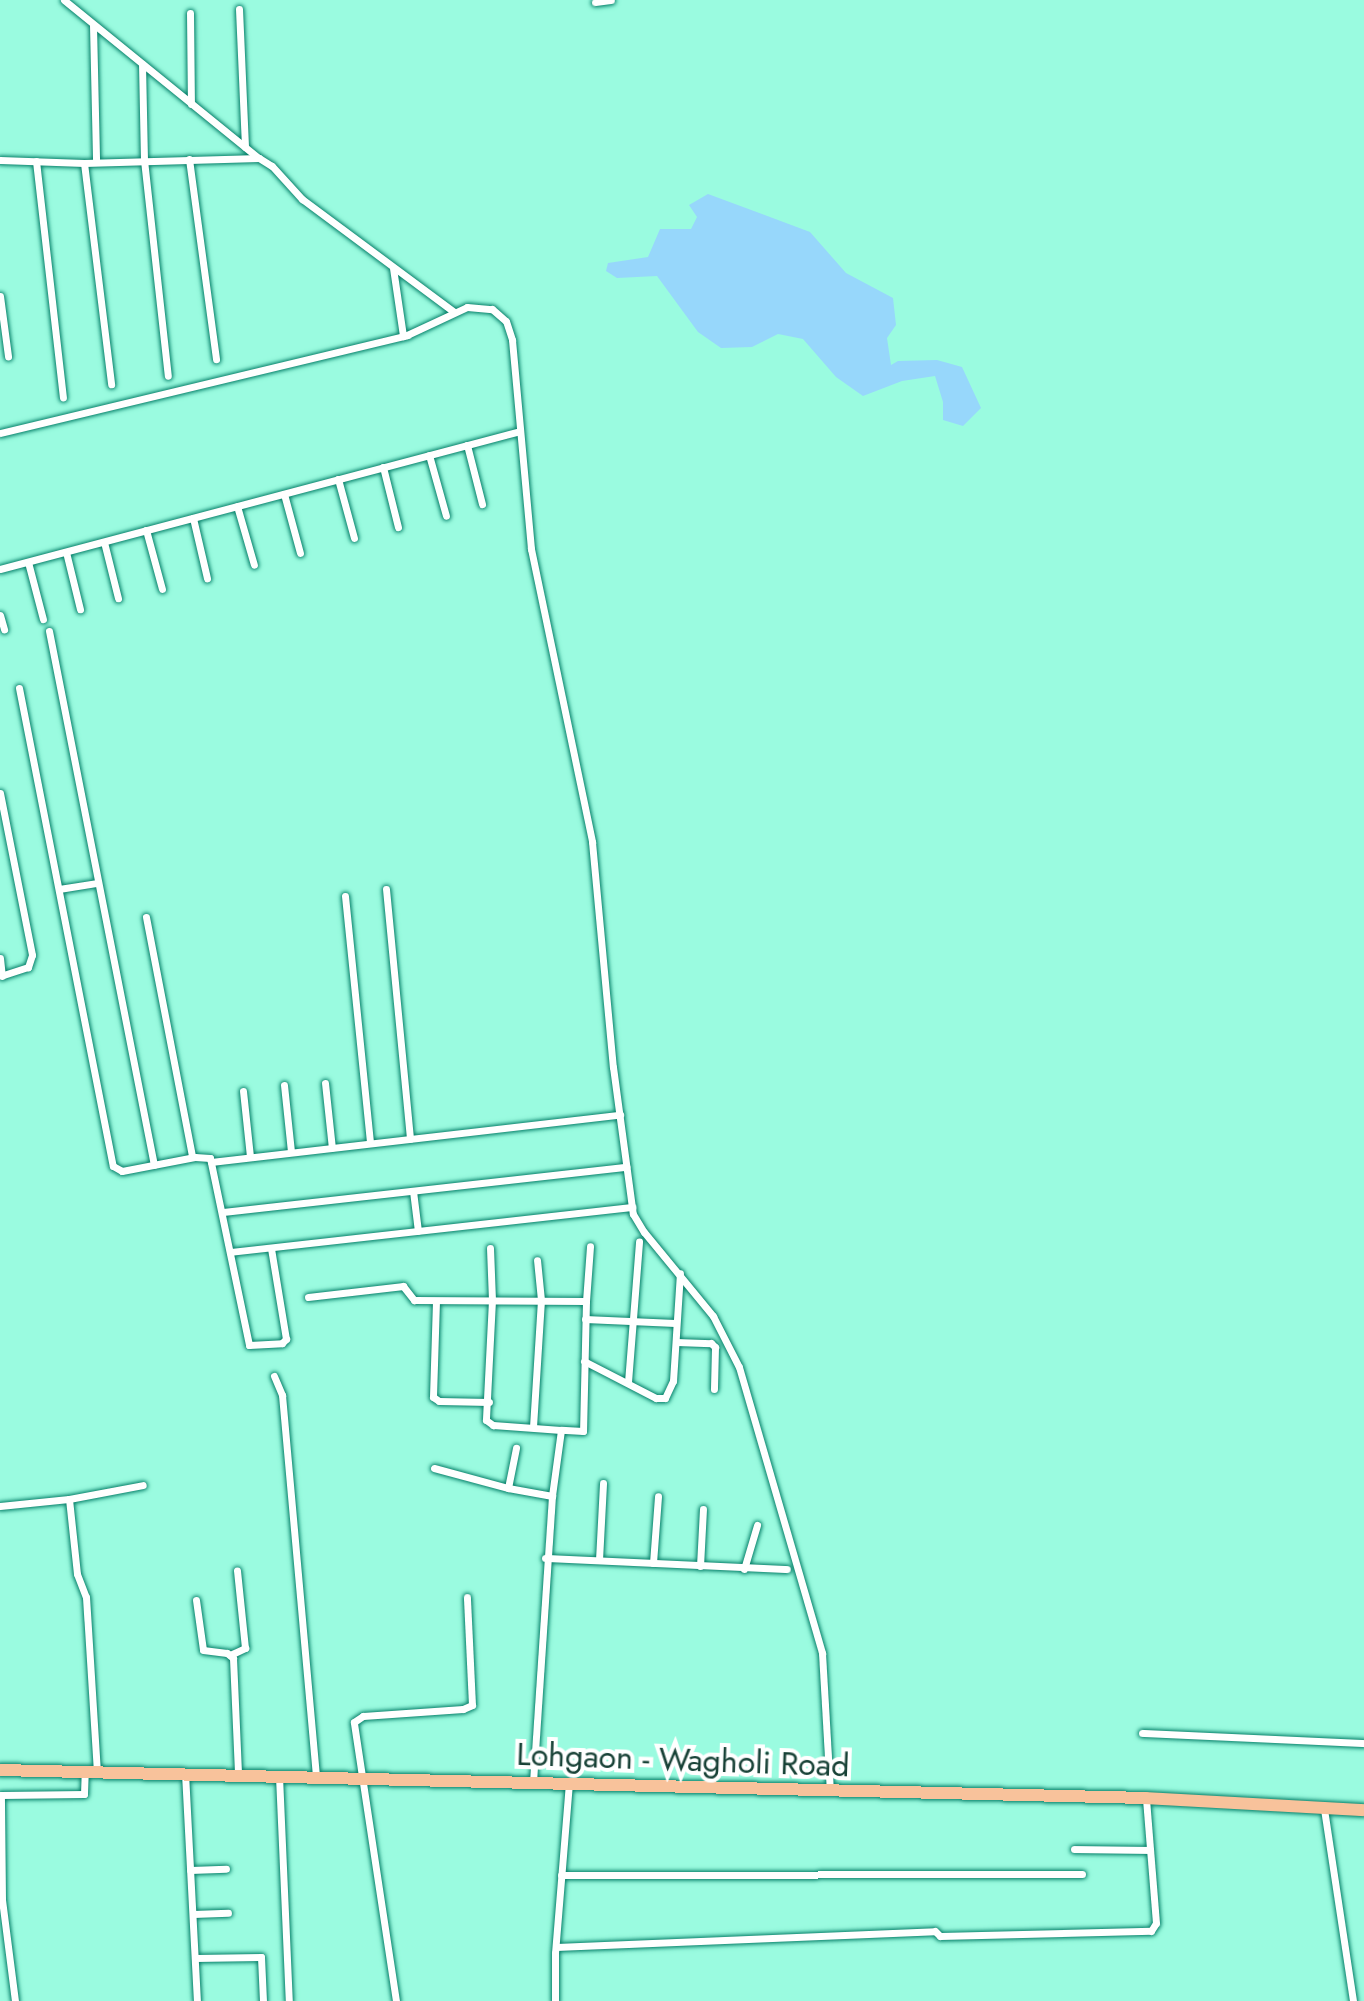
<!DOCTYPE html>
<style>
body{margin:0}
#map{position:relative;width:1364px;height:2001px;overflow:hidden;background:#9afbe0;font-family:Jost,sans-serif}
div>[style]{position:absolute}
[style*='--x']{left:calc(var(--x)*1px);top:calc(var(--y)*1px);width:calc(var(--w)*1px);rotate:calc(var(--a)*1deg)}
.water>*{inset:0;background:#97d7fb}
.roads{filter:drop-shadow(0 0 2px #068069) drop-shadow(0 0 2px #068069)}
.minor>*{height:7px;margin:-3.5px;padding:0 3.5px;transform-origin:3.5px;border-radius:3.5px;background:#fff}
.primary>*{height:12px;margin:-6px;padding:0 6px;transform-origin:6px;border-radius:6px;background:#f8c29b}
span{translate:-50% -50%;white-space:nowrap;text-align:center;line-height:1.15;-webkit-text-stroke:8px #fff;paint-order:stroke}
.street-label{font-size:32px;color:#174136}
</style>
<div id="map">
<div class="water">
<div style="clip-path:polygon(708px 194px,810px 232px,846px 273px,893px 298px,896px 325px,887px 338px,891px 365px,898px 361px,937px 360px,962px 367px,981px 408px,963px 426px,943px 420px,943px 402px,935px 376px,902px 381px,863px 396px,836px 377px,803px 339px,778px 334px,752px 347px,721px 348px,698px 332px,657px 276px,617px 278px,606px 271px,608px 263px,648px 257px,660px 229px,691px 229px,697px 217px,689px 205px)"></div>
</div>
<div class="roads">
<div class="minor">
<div style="--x:64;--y:0;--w:249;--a:39.1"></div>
<div style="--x:595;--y:2;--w:16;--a:-7"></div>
<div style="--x:239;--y:9;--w:138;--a:87.5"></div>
<div style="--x:190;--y:13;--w:91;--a:89.4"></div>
<div style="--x:93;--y:25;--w:137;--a:88.7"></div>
<div style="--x:142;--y:64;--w:96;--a:88.8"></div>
<div style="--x:144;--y:160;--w:217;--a:83.7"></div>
<div style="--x:189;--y:159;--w:202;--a:82.3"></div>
<div style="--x:0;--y:160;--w:84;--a:2"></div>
<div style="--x:84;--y:163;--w:175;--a:-1.6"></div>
<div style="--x:259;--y:158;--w:15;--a:32"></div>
<div style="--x:272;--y:166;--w:45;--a:47.7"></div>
<div style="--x:302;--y:199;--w:188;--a:36.6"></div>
<div style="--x:36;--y:161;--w:238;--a:83.5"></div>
<div style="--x:84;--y:163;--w:223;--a:83"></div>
<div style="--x:393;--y:268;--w:69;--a:81.6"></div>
<div style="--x:0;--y:296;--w:61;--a:82.4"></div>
<div style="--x:0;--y:433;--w:419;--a:-13.5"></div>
<div style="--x:407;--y:335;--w:66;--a:-25"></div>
<div style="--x:467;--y:307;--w:25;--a:5"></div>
<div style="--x:492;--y:309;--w:18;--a:41"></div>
<div style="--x:506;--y:321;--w:20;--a:72"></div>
<div style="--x:512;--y:340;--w:210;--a:84.8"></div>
<div style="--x:531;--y:549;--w:299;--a:78.2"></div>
<div style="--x:592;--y:842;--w:226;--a:84.7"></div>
<div style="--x:613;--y:1067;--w:148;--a:82.3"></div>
<div style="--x:633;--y:1214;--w:21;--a:59"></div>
<div style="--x:644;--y:1232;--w:109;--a:50.6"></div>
<div style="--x:713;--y:1316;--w:57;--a:63"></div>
<div style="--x:739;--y:1367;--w:298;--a:73.8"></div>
<div style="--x:822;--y:1653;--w:137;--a:86.7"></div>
<div style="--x:467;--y:445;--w:61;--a:75.7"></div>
<div style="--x:429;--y:455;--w:63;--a:74.4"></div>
<div style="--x:383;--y:467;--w:62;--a:76"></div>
<div style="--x:338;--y:479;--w:61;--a:74.8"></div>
<div style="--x:284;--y:494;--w:61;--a:74.8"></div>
<div style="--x:237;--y:506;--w:61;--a:73.9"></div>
<div style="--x:193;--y:518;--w:62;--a:76.9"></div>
<div style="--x:146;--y:530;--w:61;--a:74.8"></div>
<div style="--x:104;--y:542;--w:58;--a:76"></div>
<div style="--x:66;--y:552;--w:59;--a:76.2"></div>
<div style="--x:28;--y:562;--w:59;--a:75.3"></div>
<div style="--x:0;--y:569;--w:538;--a:-14.86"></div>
<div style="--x:0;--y:615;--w:15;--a:74"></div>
<div style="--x:49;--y:631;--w:544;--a:78.88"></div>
<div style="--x:19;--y:688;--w:487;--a:78.9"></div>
<div style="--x:113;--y:1166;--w:10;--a:29"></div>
<div style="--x:122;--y:1171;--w:74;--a:-10.9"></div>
<div style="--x:195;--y:1157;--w:15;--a:4"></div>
<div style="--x:210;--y:1158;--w:191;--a:78.2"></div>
<div style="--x:249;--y:1345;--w:33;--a:-3"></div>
<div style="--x:282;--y:1343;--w:6;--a:-45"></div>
<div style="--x:286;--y:1339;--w:92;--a:-99.4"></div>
<div style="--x:0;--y:793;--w:165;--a:78.8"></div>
<div style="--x:32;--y:955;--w:13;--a:108"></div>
<div style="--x:28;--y:967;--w:25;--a:162"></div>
<div style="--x:59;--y:889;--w:39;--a:-9"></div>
<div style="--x:386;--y:889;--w:251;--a:84.5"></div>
<div style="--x:345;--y:896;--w:248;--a:84.2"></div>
<div style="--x:146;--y:917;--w:244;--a:79.1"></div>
<div style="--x:0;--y:958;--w:18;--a:84"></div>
<div style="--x:325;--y:1083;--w:65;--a:83.9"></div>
<div style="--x:284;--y:1085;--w:67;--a:84"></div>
<div style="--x:243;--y:1091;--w:66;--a:83.9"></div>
<div style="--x:211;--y:1162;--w:412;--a:-6.6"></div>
<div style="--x:413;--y:1191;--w:40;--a:82.9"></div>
<div style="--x:223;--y:1212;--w:406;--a:-6.4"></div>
<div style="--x:490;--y:1248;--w:52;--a:87.8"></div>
<div style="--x:492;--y:1300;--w:120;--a:92.9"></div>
<div style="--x:486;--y:1420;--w:9;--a:36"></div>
<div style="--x:493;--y:1425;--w:68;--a:4.2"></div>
<div style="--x:230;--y:1252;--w:405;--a:-6.4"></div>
<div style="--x:308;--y:1297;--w:96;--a:-6.6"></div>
<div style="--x:403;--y:1286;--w:18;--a:52"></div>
<div style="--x:414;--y:1300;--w:172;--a:0.3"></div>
<div style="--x:586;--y:1301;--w:130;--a:91.3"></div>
<div style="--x:583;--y:1431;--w:22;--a:-177"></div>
<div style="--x:561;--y:1430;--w:67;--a:97.8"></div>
<div style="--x:552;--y:1496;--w:287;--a:93.8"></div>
<div style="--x:436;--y:1301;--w:96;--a:91.8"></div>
<div style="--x:433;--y:1397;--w:7;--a:34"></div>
<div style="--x:439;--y:1401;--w:50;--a:1.1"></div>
<div style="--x:586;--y:1301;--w:55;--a:-85.8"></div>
<div style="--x:585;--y:1319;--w:90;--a:2.5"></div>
<div style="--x:676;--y:1342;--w:35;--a:2"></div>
<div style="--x:711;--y:1343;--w:6;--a:45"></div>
<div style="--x:715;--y:1347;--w:42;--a:91.4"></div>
<div style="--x:584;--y:1361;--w:81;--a:27.2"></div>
<div style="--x:656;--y:1398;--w:9;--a:0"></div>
<div style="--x:665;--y:1398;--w:19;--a:-65"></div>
<div style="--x:673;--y:1381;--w:108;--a:-86.3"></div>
<div style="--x:274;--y:1376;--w:21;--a:67"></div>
<div style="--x:282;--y:1395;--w:384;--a:84.9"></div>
<div style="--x:628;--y:1382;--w:141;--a:-85.5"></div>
<div style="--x:533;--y:1427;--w:127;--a:-86.4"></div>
<div style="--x:541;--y:1300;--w:40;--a:-95.7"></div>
<div style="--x:434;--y:1468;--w:77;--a:15.1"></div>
<div style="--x:508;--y:1488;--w:45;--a:10.3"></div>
<div style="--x:508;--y:1488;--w:41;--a:-78.7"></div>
<div style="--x:69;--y:1499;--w:75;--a:-10.7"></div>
<div style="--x:0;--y:1506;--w:69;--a:-5.8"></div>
<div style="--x:69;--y:1499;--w:75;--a:83.9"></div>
<div style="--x:77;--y:1574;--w:25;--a:69"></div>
<div style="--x:86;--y:1597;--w:174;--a:86.4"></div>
<div style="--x:545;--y:1558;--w:242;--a:2.6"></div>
<div style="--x:599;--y:1560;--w:77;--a:-87"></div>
<div style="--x:653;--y:1563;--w:67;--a:-85.7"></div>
<div style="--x:700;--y:1566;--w:57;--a:-87"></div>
<div style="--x:744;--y:1569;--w:46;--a:-73.5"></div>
<div style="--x:196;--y:1600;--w:50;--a:82"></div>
<div style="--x:203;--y:1650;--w:24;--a:7"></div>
<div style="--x:227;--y:1653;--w:8;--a:40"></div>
<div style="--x:233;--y:1658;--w:116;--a:87.5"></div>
<div style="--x:230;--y:1655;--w:17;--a:-25"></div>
<div style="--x:245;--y:1648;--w:78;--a:-95.9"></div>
<div style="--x:1142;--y:1733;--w:222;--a:2.6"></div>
<div style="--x:185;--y:1773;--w:228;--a:87"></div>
<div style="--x:279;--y:1776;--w:225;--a:87.5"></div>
<div style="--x:1324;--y:1809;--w:194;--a:81.4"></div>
<div style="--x:1074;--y:1849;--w:75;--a:0.8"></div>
<div style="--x:190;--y:1870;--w:36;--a:-2"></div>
<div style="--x:561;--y:1875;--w:521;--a:-0.11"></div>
<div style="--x:193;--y:1914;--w:35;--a:-2"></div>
<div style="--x:556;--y:1947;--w:379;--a:-2.4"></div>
<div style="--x:935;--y:1931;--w:7;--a:45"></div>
<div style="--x:940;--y:1936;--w:211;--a:-1.4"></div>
<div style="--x:1151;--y:1931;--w:9;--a:-58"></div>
<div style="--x:1156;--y:1923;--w:125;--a:-94.6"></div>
<div style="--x:195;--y:1958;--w:66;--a:-0.9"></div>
<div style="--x:261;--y:1957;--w:44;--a:87.4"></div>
<div style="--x:15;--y:2001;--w:103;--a:-97.3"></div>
<div style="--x:2;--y:1899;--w:104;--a:-90.6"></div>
<div style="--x:1;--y:1795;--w:83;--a:-0.7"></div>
<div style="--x:84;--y:1794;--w:23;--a:-88"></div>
<div style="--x:396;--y:2001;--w:282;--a:-98.6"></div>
<div style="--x:354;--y:1722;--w:11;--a:-34"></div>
<div style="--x:363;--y:1716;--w:100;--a:-4"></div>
<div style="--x:463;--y:1709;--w:10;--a:-24"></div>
<div style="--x:472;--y:1705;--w:108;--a:-92.7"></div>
<div style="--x:555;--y:2001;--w:48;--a:-90"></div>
<div style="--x:555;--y:1953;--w:170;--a:-85.3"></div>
</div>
<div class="primary">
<div style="--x:0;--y:1770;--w:1146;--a:1.4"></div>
<div style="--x:1146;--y:1798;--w:218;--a:3.2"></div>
</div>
</div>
<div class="street-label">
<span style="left:683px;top:1760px;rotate:2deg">Lohgaon - Wagholi Road</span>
</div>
</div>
